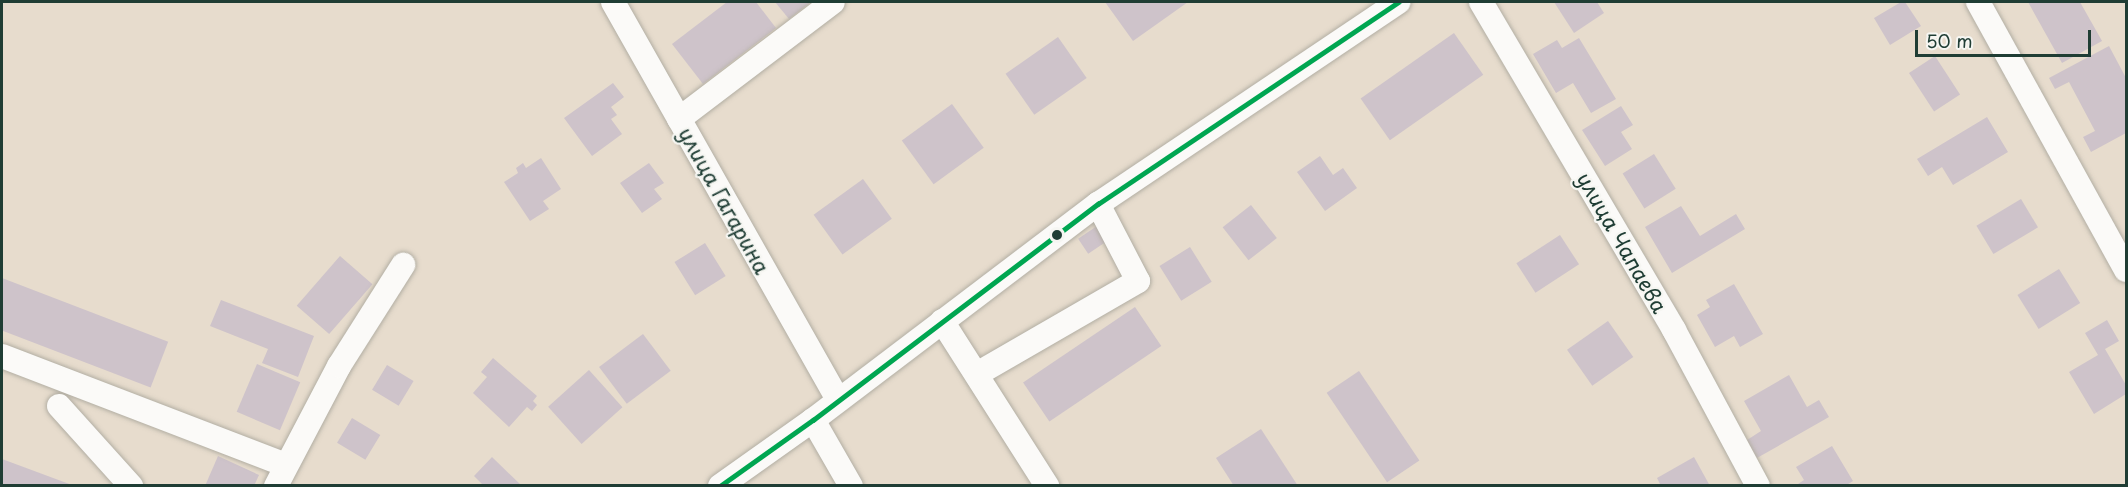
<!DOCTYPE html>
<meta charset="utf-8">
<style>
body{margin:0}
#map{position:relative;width:2128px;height:487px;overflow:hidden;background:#e7dccd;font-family:"Playpen Sans",sans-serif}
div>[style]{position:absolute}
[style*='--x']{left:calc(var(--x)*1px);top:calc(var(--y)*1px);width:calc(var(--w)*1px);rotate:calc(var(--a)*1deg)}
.building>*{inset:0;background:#cec3ca;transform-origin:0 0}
.roads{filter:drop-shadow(0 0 2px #b2aea3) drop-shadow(0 0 2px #b2aea3)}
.minor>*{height:24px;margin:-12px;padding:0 12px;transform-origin:12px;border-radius:12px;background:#fbfaf8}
.bus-1>*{height:4.5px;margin:-2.25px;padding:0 2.25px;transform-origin:2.25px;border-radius:2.25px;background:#00a651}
.dots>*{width:16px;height:16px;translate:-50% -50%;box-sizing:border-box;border:3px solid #f6f6f2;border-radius:50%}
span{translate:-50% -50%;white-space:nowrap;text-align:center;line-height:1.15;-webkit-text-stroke:4.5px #f6f6f2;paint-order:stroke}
.street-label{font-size:21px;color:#1f3d34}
.frame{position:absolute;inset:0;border:3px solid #1f3d34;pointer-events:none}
.scale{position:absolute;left:1915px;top:30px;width:176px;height:27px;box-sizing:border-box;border:3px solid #1f3d34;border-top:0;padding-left:8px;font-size:18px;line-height:21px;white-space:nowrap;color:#1f3d34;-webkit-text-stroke:4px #f6f6f2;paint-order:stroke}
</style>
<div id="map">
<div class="building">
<div style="clip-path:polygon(727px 2px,756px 2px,776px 28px,703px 84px,672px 44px)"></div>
<div style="clip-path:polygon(775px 2px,811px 2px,789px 19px)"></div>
<div style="clip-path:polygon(1105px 2px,1188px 2px,1133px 41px)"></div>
<div style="clip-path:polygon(1554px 2px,1597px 2px,1604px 13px,1574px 33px)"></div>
<div style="clip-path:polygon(1901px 2px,1905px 2px,1921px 26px,1890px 45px,1874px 18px)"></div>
<div style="clip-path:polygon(2028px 2px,2080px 2px,2102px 41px,2062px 63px)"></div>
<div style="left:1454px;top:33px;width:51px;height:114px;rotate:55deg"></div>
<div style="left:1058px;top:37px;width:50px;height:64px;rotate:55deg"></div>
<div style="clip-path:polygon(1579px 38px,1616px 99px,1591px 113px,1573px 83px,1556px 93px,1533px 54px,1557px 40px,1562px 48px)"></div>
<div style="clip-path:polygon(2109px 46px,2126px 78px,2126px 133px,2091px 152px,2083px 137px,2095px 131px,2069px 82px,2055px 89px,2049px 78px)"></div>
<div style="left:1935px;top:56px;width:46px;height:31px;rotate:57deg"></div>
<div style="clip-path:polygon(613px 83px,624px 97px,611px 107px,617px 115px,611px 119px,622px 134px,592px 156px,564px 118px)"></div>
<div style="left:952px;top:104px;width:54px;height:62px;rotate:54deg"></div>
<div style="clip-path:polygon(1621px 106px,1633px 125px,1621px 132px,1632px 149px,1605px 166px,1582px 130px)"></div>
<div style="clip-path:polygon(1987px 117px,2008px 152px,1953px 185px,1942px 167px,1928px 176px,1917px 159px)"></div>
<div style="left:1654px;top:154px;width:41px;height:37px;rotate:58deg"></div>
<div style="clip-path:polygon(1320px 156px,1333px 175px,1343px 168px,1357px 188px,1325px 211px,1297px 172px)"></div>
<div style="clip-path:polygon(541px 158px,561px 189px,543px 201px,549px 209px,530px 221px,504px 182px,518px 173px,516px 168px,523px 163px,526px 168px)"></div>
<div style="clip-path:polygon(649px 163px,664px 183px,654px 189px,662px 199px,642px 213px,620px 183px)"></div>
<div style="left:863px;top:179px;width:49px;height:61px;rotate:54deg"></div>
<div style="left:2021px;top:199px;width:33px;height:52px;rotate:59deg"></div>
<div style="left:1251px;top:205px;width:42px;height:36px;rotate:52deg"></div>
<div style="clip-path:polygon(1681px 206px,1700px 236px,1736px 214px,1745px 229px,1672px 273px,1645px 227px)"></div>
<div style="left:1103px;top:222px;width:18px;height:30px;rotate:56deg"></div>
<div style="left:1560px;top:235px;width:35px;height:52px;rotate:57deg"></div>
<div style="left:705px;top:243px;width:39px;height:36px;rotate:58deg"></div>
<div style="left:1190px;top:247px;width:41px;height:36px;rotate:58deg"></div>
<div style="left:340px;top:256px;width:43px;height:66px;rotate:41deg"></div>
<div style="left:2059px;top:269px;width:40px;height:49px;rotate:58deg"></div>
<div style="left:2px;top:278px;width:178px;height:49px;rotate:21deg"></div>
<div style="clip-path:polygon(1734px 284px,1763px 334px,1740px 347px,1734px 336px,1715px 347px,1697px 315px,1710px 307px,1706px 300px)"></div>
<div style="clip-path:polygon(221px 300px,314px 336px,298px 377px,262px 363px,268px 349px,210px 326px)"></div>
<div style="left:1135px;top:307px;width:47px;height:135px;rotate:56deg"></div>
<div style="clip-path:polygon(2107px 320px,2119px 341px,2105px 349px,2126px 385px,2126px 394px,2094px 414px,2069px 372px,2098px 355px,2085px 333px)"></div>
<div style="left:1608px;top:321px;width:44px;height:50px;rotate:55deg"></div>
<div style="left:643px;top:334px;width:46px;height:55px;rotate:53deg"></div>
<div style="clip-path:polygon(493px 358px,537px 396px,533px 401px,537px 405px,532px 411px,527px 407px,509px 427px,473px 393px,487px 377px,481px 372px)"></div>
<div style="left:257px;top:364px;width:47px;height:52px;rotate:23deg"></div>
<div style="left:387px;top:365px;width:31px;height:29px;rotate:31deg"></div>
<div style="left:589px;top:370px;width:50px;height:55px;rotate:48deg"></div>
<div style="left:1359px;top:371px;width:108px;height:39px;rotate:56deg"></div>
<div style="clip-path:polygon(1789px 375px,1807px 407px,1819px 400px,1829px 417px,1757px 458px,1747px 440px,1761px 431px,1744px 401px)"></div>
<div style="left:352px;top:418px;width:33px;height:29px;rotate:31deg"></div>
<div style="clip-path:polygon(1261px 429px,1298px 486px,1234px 486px,1216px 458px)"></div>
<div style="clip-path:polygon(1832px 446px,1853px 481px,1845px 486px,1795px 486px,1804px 480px,1796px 467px)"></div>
<div style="clip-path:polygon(218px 456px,259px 475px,254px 486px,205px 486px)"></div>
<div style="clip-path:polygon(492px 457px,522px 486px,484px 486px,474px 476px)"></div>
<div style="clip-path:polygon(1694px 457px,1710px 486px,1661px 486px,1657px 478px)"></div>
<div style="clip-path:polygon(2px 459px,72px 485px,72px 486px,2px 486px)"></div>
</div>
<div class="roads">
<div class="minor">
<div style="--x:613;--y:2;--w:456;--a:60.5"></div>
<div style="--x:1481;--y:2;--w:381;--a:59.5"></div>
<div style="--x:1674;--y:330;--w:177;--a:61.7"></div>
<div style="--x:1978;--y:2;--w:306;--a:61.1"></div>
<div style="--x:679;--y:119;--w:193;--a:-37.2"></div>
<div style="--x:942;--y:321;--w:196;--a:57.5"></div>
<div style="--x:2;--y:356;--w:304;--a:21"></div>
<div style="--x:977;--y:374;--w:186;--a:-30"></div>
<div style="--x:1138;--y:281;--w:87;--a:-117.5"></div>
<div style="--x:59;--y:406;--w:108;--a:48"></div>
<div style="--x:813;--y:420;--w:76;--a:60.1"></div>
<div style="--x:276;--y:486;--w:136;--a:-62.3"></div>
<div style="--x:339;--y:366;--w:120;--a:-57.6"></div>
<div style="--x:720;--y:486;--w:114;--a:-35.4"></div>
<div style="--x:813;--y:420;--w:358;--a:-37.2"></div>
<div style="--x:1098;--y:204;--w:362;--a:-33.9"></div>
</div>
</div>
<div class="bus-1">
<div style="--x:720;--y:486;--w:114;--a:-35.4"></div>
<div style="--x:813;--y:420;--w:358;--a:-37.2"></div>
<div style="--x:1098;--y:204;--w:362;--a:-33.9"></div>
</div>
<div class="dots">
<div style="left:1057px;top:235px;background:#1f3d34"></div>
</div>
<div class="street-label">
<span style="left:725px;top:200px;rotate:61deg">улица Гагарина</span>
<span style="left:1623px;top:242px;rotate:60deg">улица Чапаева</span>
</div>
<div class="frame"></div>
<div class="scale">50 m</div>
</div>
